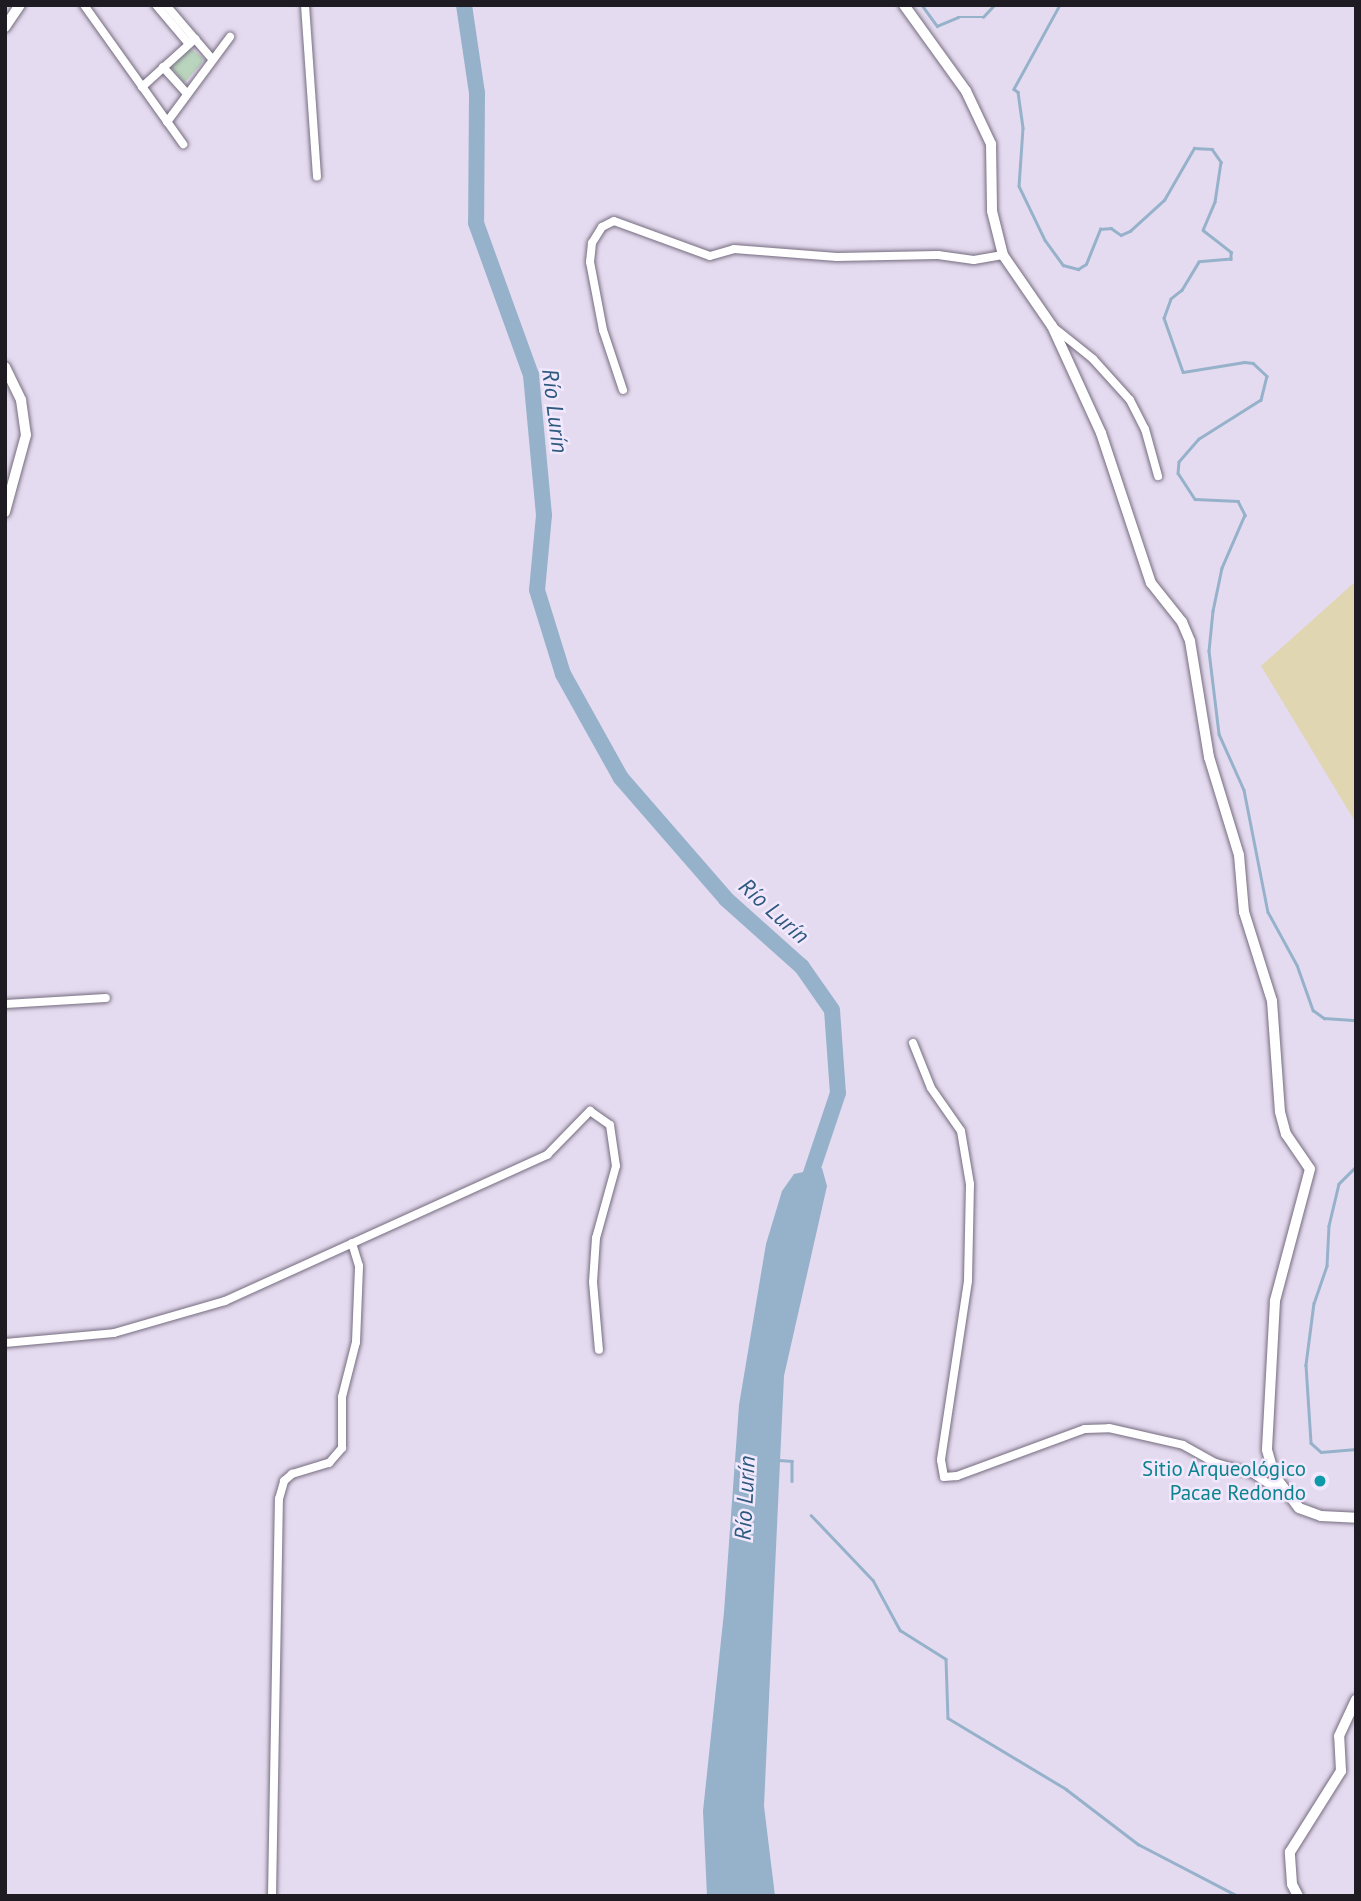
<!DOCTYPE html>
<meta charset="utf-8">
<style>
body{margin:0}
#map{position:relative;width:1361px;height:1901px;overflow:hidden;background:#e5dbf0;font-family:"PT Sans",sans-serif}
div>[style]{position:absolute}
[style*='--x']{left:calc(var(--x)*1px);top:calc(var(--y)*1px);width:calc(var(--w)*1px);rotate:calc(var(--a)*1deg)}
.green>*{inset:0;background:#bad5be}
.sand>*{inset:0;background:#e0d6b1}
.water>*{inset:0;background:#96b2cb}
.stream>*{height:2.5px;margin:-1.25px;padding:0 1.25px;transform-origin:1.25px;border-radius:1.25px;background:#96b2cb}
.river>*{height:16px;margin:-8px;padding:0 8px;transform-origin:8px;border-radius:8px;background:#96b2cb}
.roads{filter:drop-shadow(0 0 2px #756c7f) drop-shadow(0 0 2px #756c7f)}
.minor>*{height:8px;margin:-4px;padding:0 4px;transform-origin:4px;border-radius:4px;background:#fff}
.tertiary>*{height:10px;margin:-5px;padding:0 5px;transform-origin:5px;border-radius:5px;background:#fff}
.secondary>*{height:10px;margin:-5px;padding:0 5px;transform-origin:5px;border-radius:5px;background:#fff}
.dots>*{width:19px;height:19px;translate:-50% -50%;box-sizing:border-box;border:4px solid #f2e8fd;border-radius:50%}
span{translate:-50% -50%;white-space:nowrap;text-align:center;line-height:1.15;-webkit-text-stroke:5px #f2e8fd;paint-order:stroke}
.culture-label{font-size:21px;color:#0d838f}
.right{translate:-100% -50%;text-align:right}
.water-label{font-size:23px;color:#2e5a7f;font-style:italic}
.frame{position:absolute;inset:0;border:7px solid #1f1b23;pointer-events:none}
</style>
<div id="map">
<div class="green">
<div style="clip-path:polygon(190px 48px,203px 58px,202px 63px,184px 83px,171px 67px)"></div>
</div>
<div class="sand">
<div style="clip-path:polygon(1356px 581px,1356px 823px,1261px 666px)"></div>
</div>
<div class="water">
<div style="clip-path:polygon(822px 1168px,827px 1186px,784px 1376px,764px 1806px,775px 1896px,707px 1896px,703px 1811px,724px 1612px,739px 1405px,766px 1244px,782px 1191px,794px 1174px)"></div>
</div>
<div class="stream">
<div style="--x:922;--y:5;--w:26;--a:54"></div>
<div style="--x:937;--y:26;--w:23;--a:-23"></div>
<div style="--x:958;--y:17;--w:25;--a:0"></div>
<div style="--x:983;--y:17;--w:16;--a:-47"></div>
<div style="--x:1060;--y:5;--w:96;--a:118.7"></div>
<div style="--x:1014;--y:89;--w:5;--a:37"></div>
<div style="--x:1018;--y:92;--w:36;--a:82"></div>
<div style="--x:1023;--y:128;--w:58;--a:93.9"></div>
<div style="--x:1019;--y:186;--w:60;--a:64.3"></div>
<div style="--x:1045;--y:240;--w:31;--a:54"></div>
<div style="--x:1063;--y:265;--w:16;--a:15"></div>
<div style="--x:1078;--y:269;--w:9;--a:-32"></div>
<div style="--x:1086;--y:264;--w:38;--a:-68"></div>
<div style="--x:1100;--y:229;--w:11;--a:-5"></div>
<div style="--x:1111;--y:228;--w:12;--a:35"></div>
<div style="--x:1121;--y:235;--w:10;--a:-24"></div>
<div style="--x:1130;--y:231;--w:46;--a:-42.4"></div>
<div style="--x:1164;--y:200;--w:60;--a:-60"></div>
<div style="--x:1194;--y:148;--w:18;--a:3"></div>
<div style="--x:1212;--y:149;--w:16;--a:55"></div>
<div style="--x:1221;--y:162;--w:40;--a:98.5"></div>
<div style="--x:1215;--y:202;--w:30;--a:113"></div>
<div style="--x:1203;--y:230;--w:36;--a:38"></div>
<div style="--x:1231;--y:252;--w:7;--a:90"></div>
<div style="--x:1231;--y:259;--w:32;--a:175"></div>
<div style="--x:1199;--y:262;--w:33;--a:121"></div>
<div style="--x:1182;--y:290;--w:14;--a:141"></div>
<div style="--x:1171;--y:299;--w:20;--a:110"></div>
<div style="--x:1164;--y:318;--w:57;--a:70.6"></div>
<div style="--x:1183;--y:372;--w:62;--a:-9.3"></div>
<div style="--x:1244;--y:362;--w:9;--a:6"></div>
<div style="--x:1253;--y:363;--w:19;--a:43"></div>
<div style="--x:1267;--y:376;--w:25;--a:104"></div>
<div style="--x:1261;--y:400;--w:73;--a:147.8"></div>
<div style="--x:1199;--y:439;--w:30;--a:131"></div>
<div style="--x:1179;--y:462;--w:11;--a:95"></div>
<div style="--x:1178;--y:473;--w:31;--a:57"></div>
<div style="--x:1195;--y:499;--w:43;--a:2.7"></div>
<div style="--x:1238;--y:501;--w:16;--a:63"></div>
<div style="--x:1245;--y:515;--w:58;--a:113.5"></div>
<div style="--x:1222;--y:568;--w:44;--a:101.8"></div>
<div style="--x:1213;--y:611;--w:40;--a:95.7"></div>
<div style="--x:1209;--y:651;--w:84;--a:83.1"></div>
<div style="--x:1219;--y:734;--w:61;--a:65.9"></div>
<div style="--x:1244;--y:790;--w:124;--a:78.9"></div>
<div style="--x:1268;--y:912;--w:60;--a:61.3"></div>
<div style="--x:1297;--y:965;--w:48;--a:70.4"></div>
<div style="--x:1313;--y:1010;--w:14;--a:36"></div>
<div style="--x:1324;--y:1018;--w:32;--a:4"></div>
<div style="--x:1356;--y:1167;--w:24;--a:135"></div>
<div style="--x:1339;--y:1184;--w:43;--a:103.4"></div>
<div style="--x:1329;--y:1226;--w:40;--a:92.9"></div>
<div style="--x:1327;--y:1266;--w:39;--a:109"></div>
<div style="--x:1314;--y:1303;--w:63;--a:97.4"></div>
<div style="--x:1306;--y:1365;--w:78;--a:86.3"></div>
<div style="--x:1311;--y:1443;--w:13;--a:42"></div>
<div style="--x:1321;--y:1452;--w:35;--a:-5"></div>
<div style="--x:779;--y:1460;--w:13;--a:4"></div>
<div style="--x:792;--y:1461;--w:20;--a:90"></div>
<div style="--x:811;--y:1515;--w:90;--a:46.4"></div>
<div style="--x:873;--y:1580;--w:57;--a:61.6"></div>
<div style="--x:900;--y:1630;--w:54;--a:32.2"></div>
<div style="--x:946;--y:1659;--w:59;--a:88.1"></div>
<div style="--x:948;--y:1718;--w:138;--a:31"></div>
<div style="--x:1066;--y:1789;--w:91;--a:37.4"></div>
<div style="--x:1138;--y:1844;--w:113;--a:27.5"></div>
</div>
<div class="river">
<div style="--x:464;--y:5;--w:89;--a:81.6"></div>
<div style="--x:477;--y:93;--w:130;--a:90.4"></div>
<div style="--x:476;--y:223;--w:162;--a:70.1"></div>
<div style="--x:531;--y:375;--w:141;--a:84.7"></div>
<div style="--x:544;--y:515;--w:75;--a:95.3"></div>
<div style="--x:537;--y:590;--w:88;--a:72.8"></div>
<div style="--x:563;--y:674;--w:119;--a:60.9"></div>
<div style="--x:621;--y:778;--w:160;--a:49"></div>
<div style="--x:726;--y:899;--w:102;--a:41.8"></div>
<div style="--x:802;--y:967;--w:52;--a:55.1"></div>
<div style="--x:832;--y:1010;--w:83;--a:85.9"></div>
<div style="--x:838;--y:1093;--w:103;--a:108.6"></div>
</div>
<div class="roads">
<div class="minor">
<div style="--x:84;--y:5;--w:171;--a:54.5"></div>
<div style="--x:156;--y:5;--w:51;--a:49.8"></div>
<div style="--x:166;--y:5;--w:72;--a:49.5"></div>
<div style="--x:305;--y:5;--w:172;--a:86"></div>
<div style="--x:163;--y:67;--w:36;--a:48"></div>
<div style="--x:142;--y:87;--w:72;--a:-42.2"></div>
<div style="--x:167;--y:122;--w:106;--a:-53.5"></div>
<div style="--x:1052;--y:326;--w:53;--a:38.8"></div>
<div style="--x:1093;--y:359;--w:55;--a:47.9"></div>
<div style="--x:1130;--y:400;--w:33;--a:63"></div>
<div style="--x:1145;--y:429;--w:49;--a:74.5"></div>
<div style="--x:623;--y:390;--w:63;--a:-108.4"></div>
<div style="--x:603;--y:330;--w:69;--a:-100.8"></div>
<div style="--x:590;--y:262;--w:19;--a:-84"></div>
<div style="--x:592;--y:243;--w:19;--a:-58"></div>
<div style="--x:602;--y:227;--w:13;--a:-27"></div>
<div style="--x:614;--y:221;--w:102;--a:20"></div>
<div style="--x:710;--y:256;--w:25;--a:-16"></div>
<div style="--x:734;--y:249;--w:103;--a:4.4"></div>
<div style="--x:837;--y:257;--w:101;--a:-1.1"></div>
<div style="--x:938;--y:255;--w:36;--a:8"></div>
<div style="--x:974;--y:260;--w:29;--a:-10"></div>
<div style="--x:5;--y:1004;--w:101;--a:-3.4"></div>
<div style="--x:913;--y:1043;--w:48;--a:68.2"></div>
<div style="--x:931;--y:1088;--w:52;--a:55.1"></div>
<div style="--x:961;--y:1131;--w:54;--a:80.4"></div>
<div style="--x:970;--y:1184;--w:97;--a:91.2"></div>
<div style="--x:968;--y:1281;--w:181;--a:98.6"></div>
<div style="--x:941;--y:1460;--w:17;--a:80"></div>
<div style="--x:944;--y:1477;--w:13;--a:-4"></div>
<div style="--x:957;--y:1476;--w:136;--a:-20.2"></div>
<div style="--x:1085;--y:1429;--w:24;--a:-2"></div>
<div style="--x:1109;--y:1428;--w:76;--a:12.9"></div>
<div style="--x:1183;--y:1445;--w:38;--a:29"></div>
<div style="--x:1216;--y:1463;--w:37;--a:16"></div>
<div style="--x:1252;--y:1473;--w:42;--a:33.3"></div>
<div style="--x:5;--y:1343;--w:109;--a:-5.2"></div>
<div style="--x:114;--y:1333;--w:116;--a:-16.1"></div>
<div style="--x:225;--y:1301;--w:354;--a:-24.4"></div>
<div style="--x:547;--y:1155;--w:62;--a:-45.7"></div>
<div style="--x:590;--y:1111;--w:24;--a:35"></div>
<div style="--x:610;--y:1125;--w:41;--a:81.7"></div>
<div style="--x:616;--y:1166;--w:75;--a:105.5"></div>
<div style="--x:596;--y:1238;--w:44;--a:93.9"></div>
<div style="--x:593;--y:1282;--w:68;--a:85"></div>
<div style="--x:272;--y:1896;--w:397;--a:-89"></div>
<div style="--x:279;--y:1499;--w:19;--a:-74"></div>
<div style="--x:284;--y:1481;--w:11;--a:-41"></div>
<div style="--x:292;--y:1474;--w:39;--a:-17"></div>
<div style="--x:329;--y:1463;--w:20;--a:-49"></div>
<div style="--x:342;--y:1448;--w:51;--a:-90"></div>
<div style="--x:342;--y:1397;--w:57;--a:-75.7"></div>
<div style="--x:356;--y:1342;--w:76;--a:-87.7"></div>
<div style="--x:359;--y:1266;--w:24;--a:-107"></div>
</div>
<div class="tertiary">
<div style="--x:904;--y:5;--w:106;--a:54.2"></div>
<div style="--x:966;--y:91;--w:59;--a:64.7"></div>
<div style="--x:991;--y:144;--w:67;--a:89.1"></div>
<div style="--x:992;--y:211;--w:45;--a:76"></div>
<div style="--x:1003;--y:255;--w:86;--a:55.4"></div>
<div style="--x:1052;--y:326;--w:118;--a:65.4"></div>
<div style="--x:1101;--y:433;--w:158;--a:71.6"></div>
<div style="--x:1151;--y:583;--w:50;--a:51.5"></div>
<div style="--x:1182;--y:622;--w:21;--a:67"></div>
<div style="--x:1190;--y:641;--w:118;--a:80.7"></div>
<div style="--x:1209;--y:757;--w:102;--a:73"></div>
<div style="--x:1239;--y:855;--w:57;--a:85"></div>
<div style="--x:1244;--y:912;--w:93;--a:72.5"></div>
<div style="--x:1272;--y:1001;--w:111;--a:85.9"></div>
<div style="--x:1280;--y:1112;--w:23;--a:75"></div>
<div style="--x:1286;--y:1134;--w:42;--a:55.6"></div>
<div style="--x:1310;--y:1169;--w:137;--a:104.9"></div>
<div style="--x:1275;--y:1301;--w:149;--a:93.1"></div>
<div style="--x:1267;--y:1450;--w:26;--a:74"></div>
<div style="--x:1274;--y:1475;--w:41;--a:52.9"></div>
<div style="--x:1299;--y:1508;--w:23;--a:20"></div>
<div style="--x:1321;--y:1516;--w:35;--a:3"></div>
<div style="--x:1298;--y:1896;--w:13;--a:-117"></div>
<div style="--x:1292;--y:1884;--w:32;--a:-94"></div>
<div style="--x:1290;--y:1852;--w:96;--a:-57.8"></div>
<div style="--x:1341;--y:1771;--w:35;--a:-93"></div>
<div style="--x:1339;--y:1736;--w:40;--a:-65"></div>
</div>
<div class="secondary">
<div style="--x:5;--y:27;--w:27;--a:-56"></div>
<div style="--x:5;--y:367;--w:37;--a:64"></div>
<div style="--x:21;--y:400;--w:35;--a:82"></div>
<div style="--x:26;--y:435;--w:80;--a:105.3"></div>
</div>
</div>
<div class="dots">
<div style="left:1320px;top:1481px;background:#0f9aa8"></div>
</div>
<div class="culture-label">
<span class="right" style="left:1306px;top:1481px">Sitio Arqueológico<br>Pacae Redondo</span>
</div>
<div class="water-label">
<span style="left:555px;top:411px;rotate:83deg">Río Lurín</span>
<span style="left:774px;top:911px;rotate:42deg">Río Lurín</span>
<span style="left:745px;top:1498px;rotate:-87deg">Río Lurín</span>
</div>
<div class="frame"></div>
</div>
